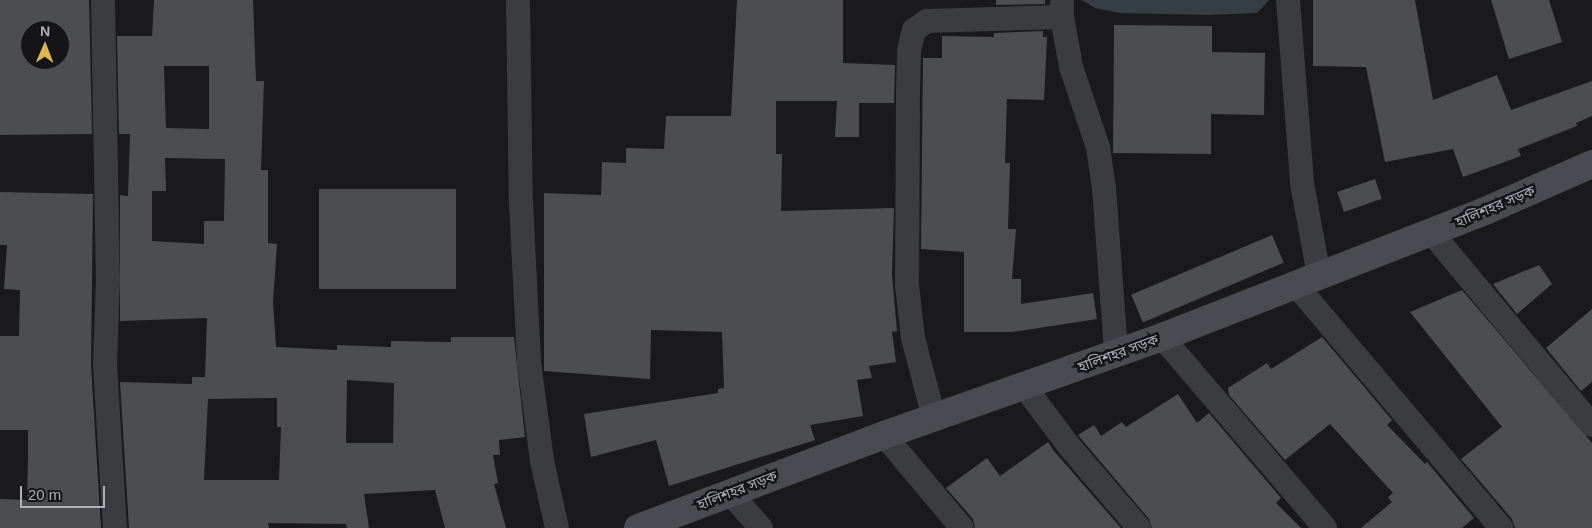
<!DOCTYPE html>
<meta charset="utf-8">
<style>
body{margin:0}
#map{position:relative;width:1592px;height:528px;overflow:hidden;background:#1a1a1c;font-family:Helvetica,"Noto Sans Bengali",sans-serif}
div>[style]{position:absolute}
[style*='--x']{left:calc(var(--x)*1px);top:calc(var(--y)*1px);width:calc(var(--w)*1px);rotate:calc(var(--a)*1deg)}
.water>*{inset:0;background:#363e45}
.building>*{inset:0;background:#4c4d51;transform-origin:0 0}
.street>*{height:24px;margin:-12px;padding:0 12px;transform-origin:12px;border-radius:12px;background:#3b3c40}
.secondary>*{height:28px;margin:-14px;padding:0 14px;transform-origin:14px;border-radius:14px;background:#4a4b50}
span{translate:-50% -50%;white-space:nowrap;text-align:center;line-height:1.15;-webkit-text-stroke:5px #151517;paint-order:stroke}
.street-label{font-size:14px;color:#aeb1ba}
.north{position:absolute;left:20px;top:20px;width:50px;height:50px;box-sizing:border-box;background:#151517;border:1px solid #525358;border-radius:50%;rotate:1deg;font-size:14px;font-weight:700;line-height:20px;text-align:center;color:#aeb1ba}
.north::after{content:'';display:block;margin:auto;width:18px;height:22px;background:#ddb651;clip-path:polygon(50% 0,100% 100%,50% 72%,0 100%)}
.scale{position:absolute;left:20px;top:486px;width:85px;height:22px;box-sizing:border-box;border:2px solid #aeb1ba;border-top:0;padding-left:6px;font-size:15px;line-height:18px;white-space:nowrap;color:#aeb1ba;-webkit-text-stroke:4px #151517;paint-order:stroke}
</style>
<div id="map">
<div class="water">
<div style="clip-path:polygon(1082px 0,1269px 0,1257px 13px,1208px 15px,1120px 13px,1095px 8px)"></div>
</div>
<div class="building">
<div style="clip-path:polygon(evenodd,0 0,89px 0,92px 134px,0 135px,0 0,30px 30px,60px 30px,60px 60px,30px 60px,30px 30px)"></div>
<div style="clip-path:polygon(evenodd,154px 0,253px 0,256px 81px,264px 81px,261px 170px,268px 170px,268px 243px,277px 244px,273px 302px,276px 347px,337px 350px,337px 345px,391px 347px,391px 341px,451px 342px,451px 337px,514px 337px,525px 437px,499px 440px,500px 455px,493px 455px,498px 483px,494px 484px,506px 528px,445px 528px,435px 490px,364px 494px,369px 528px,347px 528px,346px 524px,268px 523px,269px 528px,129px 528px,120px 382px,192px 384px,192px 377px,205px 377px,207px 318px,120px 321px,120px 195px,128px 196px,130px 134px,119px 134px,117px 36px,152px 36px,154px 0,164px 66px,209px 66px,209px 129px,166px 128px,164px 66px,154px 0,165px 158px,225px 159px,224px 221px,204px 221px,204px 244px,152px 241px,152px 191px,166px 191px,165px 158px,154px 0,347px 380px,394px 383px,393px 443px,346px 443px,347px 380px,154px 0,277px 398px,277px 427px,281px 427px,279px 480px,204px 480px,208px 399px,277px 398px)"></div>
<div style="clip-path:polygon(737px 0,843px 0,843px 63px,895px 65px,894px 103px,859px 103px,859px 137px,835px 137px,837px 101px,776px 101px,776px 154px,782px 154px,781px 211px,894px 208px,892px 275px,897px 331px,892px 332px,896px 362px,869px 366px,872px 378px,857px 380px,863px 416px,810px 425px,815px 440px,669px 486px,656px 440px,591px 457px,584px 414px,718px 393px,718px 389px,724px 388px,722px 332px,651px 330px,650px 379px,544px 371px,544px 193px,601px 195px,602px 162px,626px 163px,626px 148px,664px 149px,666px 116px,731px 116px)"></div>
<div style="clip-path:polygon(996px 0,1045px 0,1045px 4px,996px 5px)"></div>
<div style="clip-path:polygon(1313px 0,1415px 0,1433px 100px,1497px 75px,1511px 110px,1592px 81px,1592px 116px,1576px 123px,1577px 126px,1518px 149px,1521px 156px,1463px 177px,1453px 149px,1385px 162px,1366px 67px,1313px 66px)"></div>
<div style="clip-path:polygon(1491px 0,1549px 0,1562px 42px,1509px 59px)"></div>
<div style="clip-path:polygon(1114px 25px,1212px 26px,1212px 52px,1265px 53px,1264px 115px,1211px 114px,1211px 154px,1113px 153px)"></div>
<div style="clip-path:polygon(1043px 31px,1043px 37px,1047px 37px,1044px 100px,1007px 99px,1005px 163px,1010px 163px,1008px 229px,1016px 229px,1012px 279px,1021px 279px,1021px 304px,1093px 293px,1097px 319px,1012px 332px,964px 332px,964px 252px,921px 249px,923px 58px,942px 58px,942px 36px,994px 37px,994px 33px)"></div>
<div style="left:1375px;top:179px;width:21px;height:40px;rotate:71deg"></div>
<div style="left:319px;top:189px;width:137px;height:100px"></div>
<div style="clip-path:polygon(0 192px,93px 194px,91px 366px,101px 528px,0 528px,0 499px,27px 500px,28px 457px,28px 430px,0 430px,0 336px,19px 336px,20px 290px,4px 289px,7px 245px,0 245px)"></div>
<div style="left:1272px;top:235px;width:30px;height:153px;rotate:67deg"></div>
<div style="clip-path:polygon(1539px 265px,1552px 284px,1517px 314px,1493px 284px)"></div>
<div style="clip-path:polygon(1462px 290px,1592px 443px,1592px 528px,1515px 528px,1512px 519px,1461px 459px,1502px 427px,1410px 312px)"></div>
<div style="clip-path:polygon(1592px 309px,1592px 382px,1581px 391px,1546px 348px)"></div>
<div style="clip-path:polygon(1322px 337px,1392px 420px,1387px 425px,1425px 464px,1427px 462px,1474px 518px,1462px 528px,1361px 528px,1392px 502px,1388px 497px,1393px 493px,1330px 424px,1285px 460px,1229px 395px,1228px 388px,1267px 363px,1271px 369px)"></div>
<div style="clip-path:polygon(1178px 394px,1197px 423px,1209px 413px,1281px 498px,1276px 503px,1301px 528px,1152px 528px,1149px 519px,1078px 435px,1094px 425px,1101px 436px,1122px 422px,1126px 427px)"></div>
<div style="clip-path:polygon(1048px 442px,1054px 451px,1121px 528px,975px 528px,973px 519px,946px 488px,987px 458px,1000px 476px)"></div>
</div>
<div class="street">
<div style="--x:103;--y:0;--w:279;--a:89"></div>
<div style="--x:108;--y:279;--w:86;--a:92"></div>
<div style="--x:105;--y:365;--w:163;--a:86.5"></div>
<div style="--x:518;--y:0;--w:203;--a:89.2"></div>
<div style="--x:521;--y:203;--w:159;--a:87.1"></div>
<div style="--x:529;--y:362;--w:100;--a:82.5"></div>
<div style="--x:542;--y:461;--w:69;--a:77.4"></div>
<div style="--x:1062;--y:0;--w:17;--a:90"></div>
<div style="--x:1062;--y:17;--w:51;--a:79.8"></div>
<div style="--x:1071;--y:67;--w:84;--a:71.4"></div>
<div style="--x:1098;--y:147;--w:41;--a:81.7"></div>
<div style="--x:1104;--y:188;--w:165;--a:85.8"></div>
<div style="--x:1288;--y:0;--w:184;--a:85.6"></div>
<div style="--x:1302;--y:183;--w:95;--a:79.6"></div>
<div style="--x:1431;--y:232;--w:251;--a:50.2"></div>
<div style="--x:1296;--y:285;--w:318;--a:49.8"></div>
<div style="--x:1162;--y:337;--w:251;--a:49.5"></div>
<div style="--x:1024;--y:386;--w:75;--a:53.1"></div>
<div style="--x:1069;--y:446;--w:108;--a:49.5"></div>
<div style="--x:934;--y:418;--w:83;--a:-104.7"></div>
<div style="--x:913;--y:338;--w:53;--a:-96.5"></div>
<div style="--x:907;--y:285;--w:192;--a:-89.7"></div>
<div style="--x:908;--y:93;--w:42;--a:-88.6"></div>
<div style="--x:909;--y:51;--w:22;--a:-77"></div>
<div style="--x:914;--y:30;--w:16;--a:-35"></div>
<div style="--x:927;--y:21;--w:135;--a:-1.7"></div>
<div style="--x:884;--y:435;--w:121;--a:50"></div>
<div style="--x:730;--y:493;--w:47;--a:48.5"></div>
</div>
<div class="secondary">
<div style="--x:638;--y:528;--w:263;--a:-20.7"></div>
<div style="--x:884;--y:435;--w:295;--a:-19.4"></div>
<div style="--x:1162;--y:337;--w:347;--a:-21.3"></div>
<div style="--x:1485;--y:211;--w:117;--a:-23.7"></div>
</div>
<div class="street-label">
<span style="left:1495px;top:206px;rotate:-23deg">হালিশহর সড়ক</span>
<span style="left:1118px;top:353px;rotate:-20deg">হালিশহর সড়ক</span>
<span style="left:737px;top:490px;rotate:-21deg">হালিশহর সড়ক</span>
</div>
<div class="north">N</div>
<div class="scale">20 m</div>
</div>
